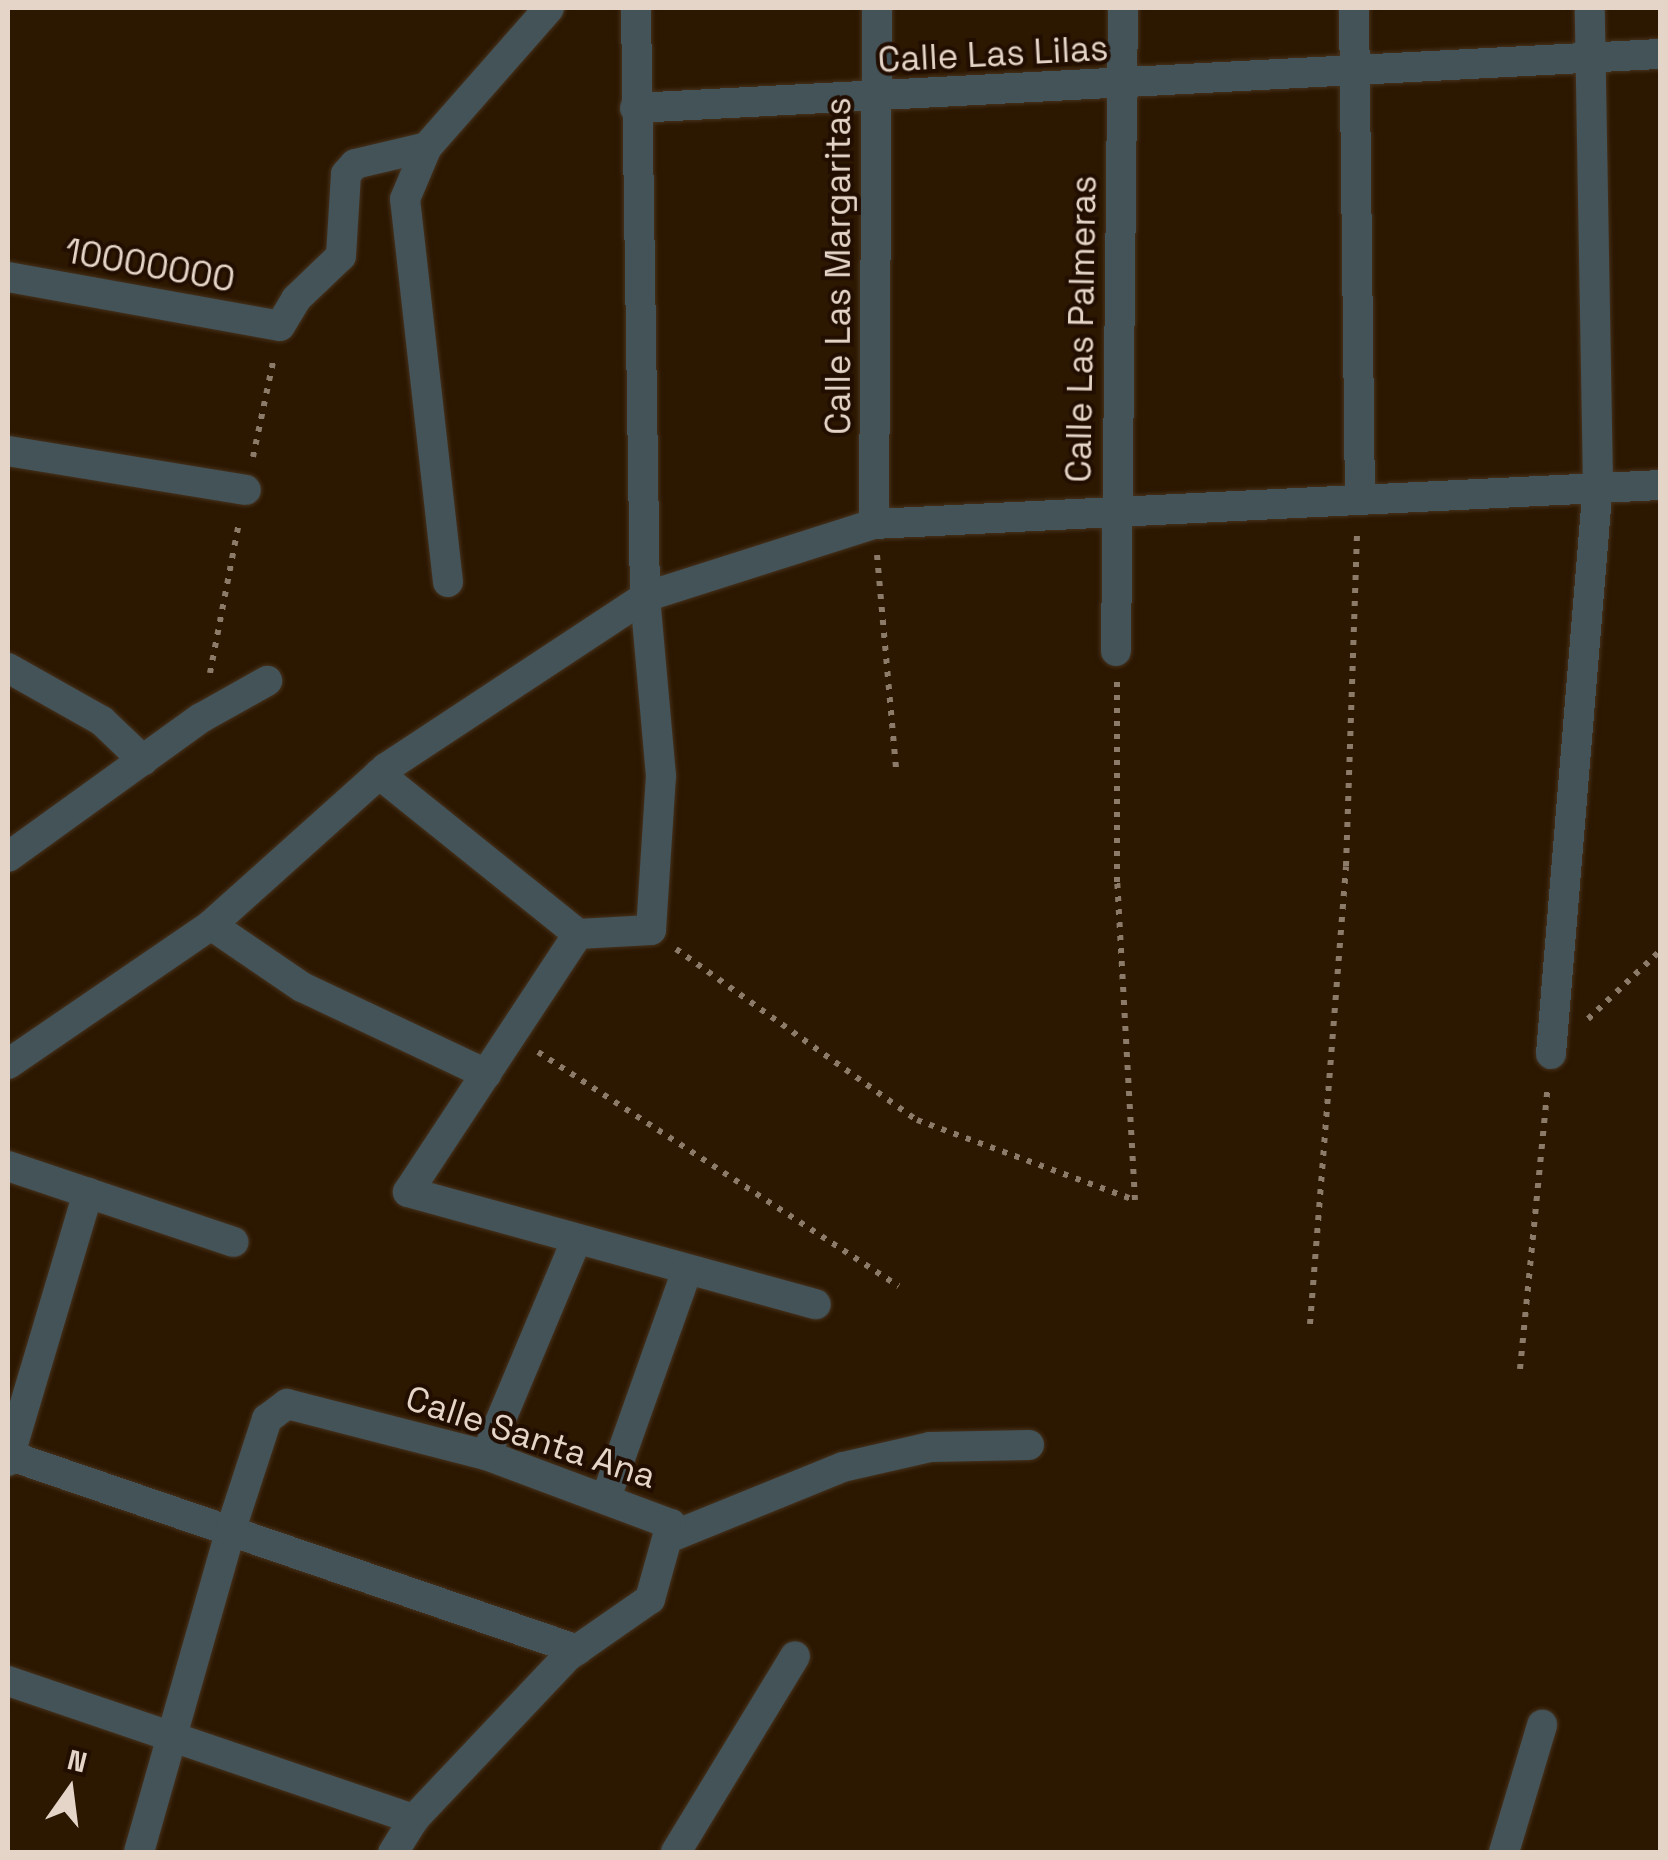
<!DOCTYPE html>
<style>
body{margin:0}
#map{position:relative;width:1668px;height:1860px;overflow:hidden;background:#2c1701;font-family:"Space Grotesk",sans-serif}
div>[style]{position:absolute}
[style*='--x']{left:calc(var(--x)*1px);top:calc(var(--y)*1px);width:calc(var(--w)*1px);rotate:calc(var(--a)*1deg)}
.path>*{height:6px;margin-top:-3px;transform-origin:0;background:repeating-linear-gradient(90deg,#8c7b69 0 5px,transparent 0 13px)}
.roads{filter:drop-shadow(0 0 2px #46321d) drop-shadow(0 0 2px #46321d)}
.street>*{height:30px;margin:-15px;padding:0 15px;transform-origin:15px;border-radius:15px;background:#435358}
span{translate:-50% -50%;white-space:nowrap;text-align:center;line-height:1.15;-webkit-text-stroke:8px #220e00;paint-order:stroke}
.street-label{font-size:35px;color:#e4d5c8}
.frame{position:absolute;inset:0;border:10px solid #e4d5c8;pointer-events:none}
.north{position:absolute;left:20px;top:1740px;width:100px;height:100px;-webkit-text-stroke:8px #220e00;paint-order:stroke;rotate:14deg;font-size:28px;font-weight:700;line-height:40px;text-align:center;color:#e4d5c8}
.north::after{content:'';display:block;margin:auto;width:35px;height:45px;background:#e4d5c8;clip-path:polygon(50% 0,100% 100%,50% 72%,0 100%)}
</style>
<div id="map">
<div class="path">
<div style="--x:253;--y:457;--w:102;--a:-78.1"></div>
<div style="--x:877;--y:555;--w:214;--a:84.9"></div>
<div style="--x:210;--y:673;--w:153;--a:-79.1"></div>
<div style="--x:676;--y:949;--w:296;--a:35.4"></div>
<div style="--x:917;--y:1120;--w:232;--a:20.2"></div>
<div style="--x:1135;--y:1200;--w:319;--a:-93.2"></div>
<div style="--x:1117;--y:882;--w:201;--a:-90"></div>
<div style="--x:1588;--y:1019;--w:99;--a:-43.4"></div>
<div style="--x:538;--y:1052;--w:430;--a:33"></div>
<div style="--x:1310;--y:1324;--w:459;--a:-85.5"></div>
<div style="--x:1346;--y:866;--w:334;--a:-88.1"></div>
<div style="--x:1520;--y:1369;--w:285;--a:-84.4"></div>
</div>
<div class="roads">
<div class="street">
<div style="--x:1354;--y:8;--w:490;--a:89.3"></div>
<div style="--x:635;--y:108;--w:1026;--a:-3.02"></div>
<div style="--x:8;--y:277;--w:276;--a:10.2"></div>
<div style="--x:280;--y:326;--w:31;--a:-59"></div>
<div style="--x:296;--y:299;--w:62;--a:-43.7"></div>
<div style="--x:341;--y:256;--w:82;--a:-86.5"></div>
<div style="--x:346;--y:174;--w:13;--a:-48"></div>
<div style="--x:355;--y:164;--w:74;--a:-13.3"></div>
<div style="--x:8;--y:451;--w:241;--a:9.3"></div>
<div style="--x:874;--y:524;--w:516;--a:-89.67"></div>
<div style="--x:448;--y:582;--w:385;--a:-96.4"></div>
<div style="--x:405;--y:199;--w:56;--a:-67.1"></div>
<div style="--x:427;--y:147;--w:185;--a:-48.7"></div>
<div style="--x:1116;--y:651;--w:643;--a:-89.38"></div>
<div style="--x:8;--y:668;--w:108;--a:29.4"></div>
<div style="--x:102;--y:721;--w:57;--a:43.6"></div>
<div style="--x:379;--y:774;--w:255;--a:38.8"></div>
<div style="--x:578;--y:934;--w:73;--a:-3.1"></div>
<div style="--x:651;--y:930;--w:154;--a:-86.3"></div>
<div style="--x:661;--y:776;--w:180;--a:-95.1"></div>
<div style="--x:645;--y:597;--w:589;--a:-90.88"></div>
<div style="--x:8;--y:857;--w:238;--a:-35.8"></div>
<div style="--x:201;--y:718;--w:76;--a:-29.3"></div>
<div style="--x:211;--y:925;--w:110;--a:34.3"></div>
<div style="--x:302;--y:987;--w:204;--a:25.3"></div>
<div style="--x:578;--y:934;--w:309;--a:123.4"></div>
<div style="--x:408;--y:1192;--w:423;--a:15.4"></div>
<div style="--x:1551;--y:1054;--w:572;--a:-85.29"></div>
<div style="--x:1598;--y:484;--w:476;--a:-91"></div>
<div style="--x:8;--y:1064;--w:246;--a:-34.4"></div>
<div style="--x:211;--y:925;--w:235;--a:-41.9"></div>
<div style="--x:386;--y:768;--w:310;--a:-33.4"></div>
<div style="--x:645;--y:597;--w:240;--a:-17.7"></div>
<div style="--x:874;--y:524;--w:787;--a:-2.84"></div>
<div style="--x:8;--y:1166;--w:238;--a:18.6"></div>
<div style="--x:8;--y:1455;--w:602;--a:18.89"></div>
<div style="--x:486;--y:1455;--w:234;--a:-67.2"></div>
<div style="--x:8;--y:1461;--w:280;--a:-73.4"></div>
<div style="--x:607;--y:1495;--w:239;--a:-70.4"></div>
<div style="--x:673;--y:1536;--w:183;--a:-22.1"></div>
<div style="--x:843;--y:1467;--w:89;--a:-12.9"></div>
<div style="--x:930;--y:1447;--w:99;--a:-1.2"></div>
<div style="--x:8;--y:1681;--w:429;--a:18.8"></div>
<div style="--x:139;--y:1852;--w:336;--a:-74.1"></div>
<div style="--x:231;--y:1529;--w:116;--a:-71.9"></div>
<div style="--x:267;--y:1419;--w:25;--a:-37"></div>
<div style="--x:287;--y:1404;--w:205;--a:14.4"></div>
<div style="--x:486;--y:1455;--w:197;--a:20.5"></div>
<div style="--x:671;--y:1524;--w:78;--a:105.6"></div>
<div style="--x:650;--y:1599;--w:100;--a:145.2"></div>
<div style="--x:568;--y:1656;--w:224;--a:133.4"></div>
<div style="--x:414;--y:1819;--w:39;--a:122"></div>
<div style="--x:676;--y:1852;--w:229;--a:-58.7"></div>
<div style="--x:1504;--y:1852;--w:133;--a:-73.3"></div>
</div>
</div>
<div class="street-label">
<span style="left:993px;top:54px;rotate:-3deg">Calle Las Lilas</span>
<span style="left:150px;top:265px;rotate:10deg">10000000</span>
<span style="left:838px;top:266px;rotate:-90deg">Calle Las Margaritas</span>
<span style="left:1081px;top:329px;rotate:-89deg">Calle Las Palmeras</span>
<span style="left:531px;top:1437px;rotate:18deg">Calle Santa Ana</span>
</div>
<div class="frame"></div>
<div class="north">N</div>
</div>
